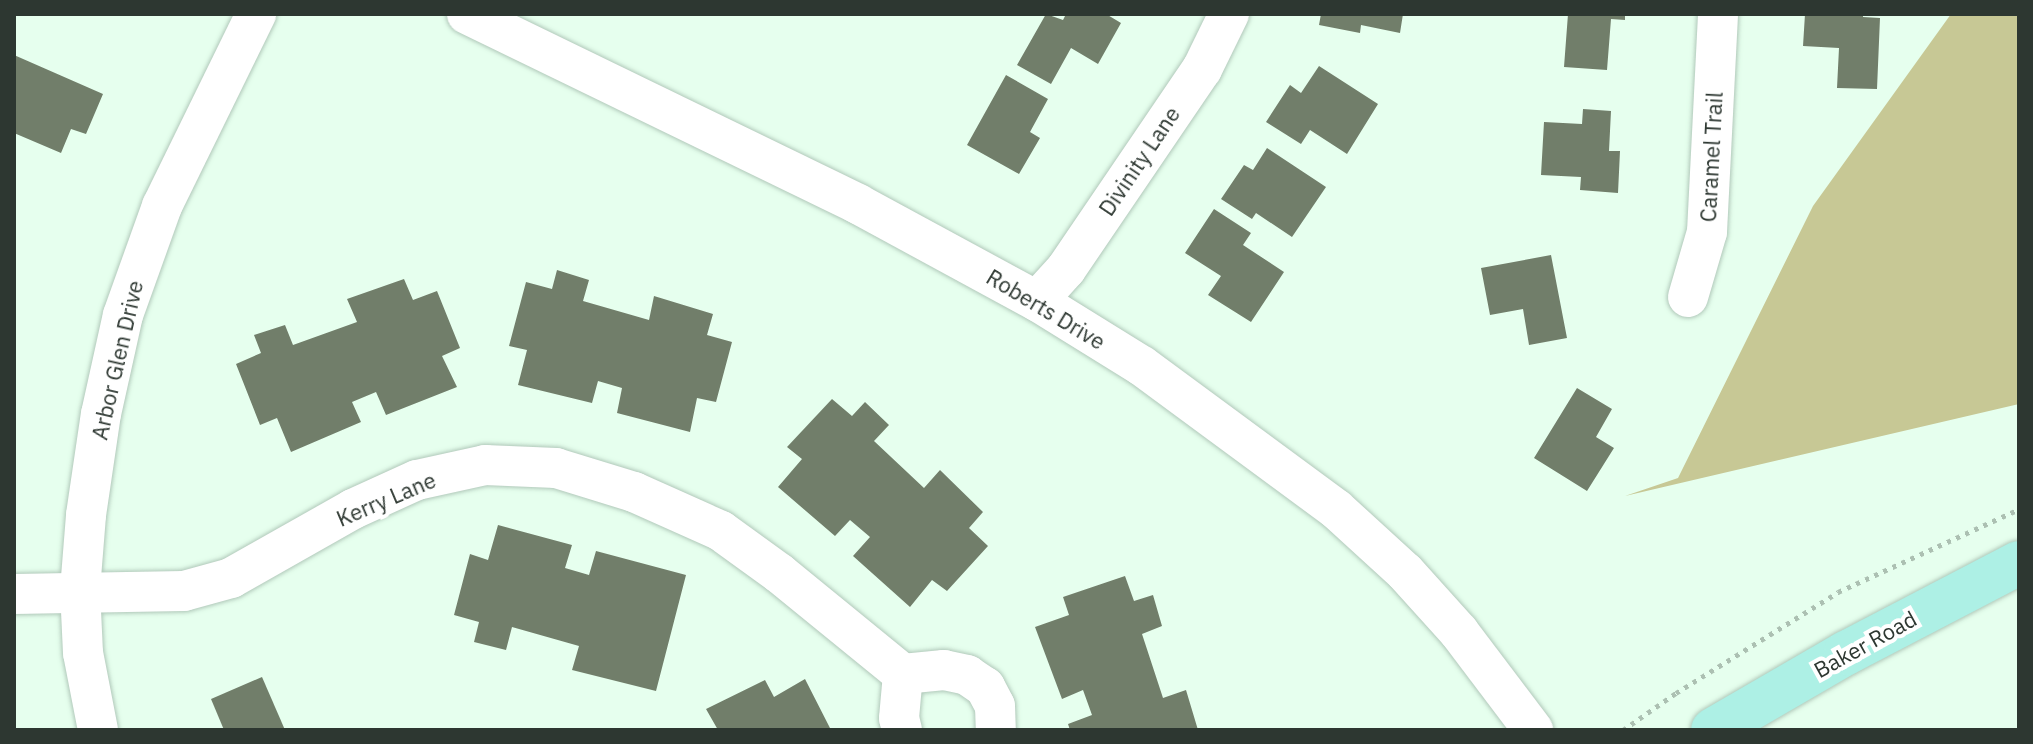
<!DOCTYPE html>
<style>
body{margin:0}
#map{position:relative;width:2033px;height:744px;overflow:hidden;background:#e6ffee;font-family:"IBM Plex Sans",sans-serif}
div>[style]{position:absolute}
[style*='--x']{left:calc(var(--x)*1px);top:calc(var(--y)*1px);width:calc(var(--w)*1px);rotate:calc(var(--a)*1deg)}
.green>*{inset:0;background:#c7c895}
.building>*{inset:0;background:#717e6a}
.path>*{height:5px;margin-top:-2.5px;transform-origin:0;background:repeating-linear-gradient(90deg,#acc0b2 0 4px,transparent 0 10px)}
.roads{filter:drop-shadow(0 0 2px #b1c9ba) drop-shadow(0 0 2px #b1c9ba)}
.minor>*{height:40px;margin:-20px;padding:0 20px;transform-origin:20px;border-radius:20px;background:#fff}
.major>*{height:44px;margin:-22px;padding:0 22px;transform-origin:22px;border-radius:22px;background:#adf0e5}
span{translate:-50% -50%;white-space:nowrap;text-align:center;line-height:1.15;-webkit-text-stroke:8px #fff;paint-order:stroke}
.street-label{font-size:22px;color:#2d3731}
.frame{position:absolute;inset:0;border:16px solid #2d3731;pointer-events:none}
</style>
<div id="map">
<div class="green">
<div style="clip-path:polygon(1951px 14px,2019px 14px,2019px 404px,1625px 496px,1678px 478px,1813px 206px)"></div>
</div>
<div class="building">
<div style="clip-path:polygon(1046px 14px,1063px 20px,1066px 14px,1106px 14px,1121px 23px,1098px 64px,1071px 48px,1051px 84px,1017px 65px)"></div>
<div style="clip-path:polygon(1321px 14px,1403px 14px,1400px 33px,1361px 25px,1360px 33px,1319px 25px)"></div>
<div style="clip-path:polygon(1568px 14px,1625px 14px,1625px 20px,1611px 19px,1607px 70px,1564px 67px)"></div>
<div style="clip-path:polygon(1805px 14px,1863px 14px,1863px 17px,1880px 18px,1877px 89px,1837px 88px,1839px 48px,1803px 46px)"></div>
<div style="clip-path:polygon(14px 55px,103px 94px,86px 134px,71px 129px,61px 153px,14px 133px)"></div>
<div style="clip-path:polygon(1319px 66px,1378px 104px,1347px 154px,1310px 130px,1301px 144px,1266px 122px,1290px 85px,1301px 93px)"></div>
<div style="clip-path:polygon(1006px 75px,1048px 99px,1030px 132px,1040px 138px,1019px 174px,967px 145px)"></div>
<div style="clip-path:polygon(1583px 109px,1611px 111px,1609px 151px,1620px 151px,1618px 193px,1580px 190px,1581px 177px,1541px 175px,1544px 122px,1582px 124px)"></div>
<div style="clip-path:polygon(1267px 148px,1326px 187px,1292px 237px,1256px 213px,1252px 219px,1221px 199px,1244px 165px,1253px 170px)"></div>
<div style="clip-path:polygon(1214px 209px,1251px 233px,1243px 245px,1284px 272px,1251px 322px,1208px 295px,1221px 276px,1185px 253px)"></div>
<div style="clip-path:polygon(1551px 255px,1567px 338px,1529px 345px,1523px 309px,1490px 315px,1481px 268px)"></div>
<div style="clip-path:polygon(557px 270px,589px 280px,583px 301px,649px 320px,654px 296px,713px 314px,707px 335px,732px 342px,716px 402px,697px 398px,690px 432px,617px 413px,622px 388px,598px 381px,592px 403px,518px 385px,527px 350px,509px 346px,526px 282px,552px 289px)"></div>
<div style="clip-path:polygon(404px 279px,413px 300px,437px 291px,460px 348px,442px 356px,457px 387px,386px 415px,376px 392px,352px 402px,361px 422px,291px 452px,277px 418px,260px 425px,236px 364px,261px 353px,254px 335px,285px 325px,293px 345px,357px 322px,347px 299px)"></div>
<div style="clip-path:polygon(1577px 388px,1612px 409px,1596px 437px,1614px 448px,1587px 491px,1534px 458px)"></div>
<div style="clip-path:polygon(832px 399px,852px 416px,865px 402px,889px 425px,874px 441px,924px 488px,940px 470px,983px 512px,969px 528px,988px 546px,947px 591px,932px 580px,910px 607px,853px 556px,870px 537px,850px 520px,835px 536px,778px 487px,802px 459px,787px 447px)"></div>
<div style="clip-path:polygon(498px 525px,572px 545px,565px 568px,589px 575px,596px 551px,686px 575px,656px 691px,572px 670px,579px 646px,512px 627px,506px 650px,474px 642px,479px 622px,454px 615px,470px 554px,488px 560px)"></div>
<div style="clip-path:polygon(1125px 576px,1134px 601px,1153px 595px,1162px 626px,1142px 634px,1163px 698px,1186px 690px,1198px 730px,1070px 730px,1068px 724px,1092px 715px,1083px 690px,1062px 699px,1035px 627px,1069px 615px,1063px 597px)"></div>
<div style="clip-path:polygon(262px 677px,285px 730px,224px 730px,211px 699px)"></div>
<div style="clip-path:polygon(805px 679px,831px 730px,718px 730px,706px 709px,765px 680px,774px 697px)"></div>
</div>
<div class="path">
<div style="--x:1623;--y:730;--w:65;--a:-34.9"></div>
<div style="--x:1676;--y:693;--w:191;--a:-31.9"></div>
<div style="--x:1838;--y:592;--w:199;--a:-24.6"></div>
</div>
<div class="roads">
<div class="minor">
<div style="--x:467;--y:14;--w:435;--a:25.9"></div>
<div style="--x:858;--y:204;--w:204;--a:28.5"></div>
<div style="--x:1037;--y:301;--w:123;--a:31.8"></div>
<div style="--x:1142;--y:366;--w:241;--a:36.4"></div>
<div style="--x:1336;--y:509;--w:93;--a:42.4"></div>
<div style="--x:1405;--y:572;--w:81;--a:48"></div>
<div style="--x:1459;--y:632;--w:123;--a:52.9"></div>
<div style="--x:1688;--y:297;--w:68;--a:-73.7"></div>
<div style="--x:1707;--y:232;--w:218;--a:-87.1"></div>
<div style="--x:1037;--y:301;--w:43;--a:-47.8"></div>
<div style="--x:1066;--y:269;--w:242;--a:-55.8"></div>
<div style="--x:1202;--y:69;--w:61;--a:-63.9"></div>
<div style="--x:14;--y:594;--w:170;--a:-1"></div>
<div style="--x:184;--y:591;--w:49;--a:-15.5"></div>
<div style="--x:231;--y:578;--w:140;--a:-29.5"></div>
<div style="--x:353;--y:509;--w:70;--a:-24.4"></div>
<div style="--x:417;--y:480;--w:70;--a:-12.4"></div>
<div style="--x:485;--y:465;--w:71;--a:2.4"></div>
<div style="--x:556;--y:468;--w:82;--a:17.1"></div>
<div style="--x:634;--y:492;--w:95;--a:24.1"></div>
<div style="--x:721;--y:531;--w:72;--a:35.9"></div>
<div style="--x:779;--y:573;--w:160;--a:39.2"></div>
<div style="--x:903;--y:674;--w:41;--a:-5.6"></div>
<div style="--x:944;--y:670;--w:24;--a:12"></div>
<div style="--x:967;--y:675;--w:22;--a:34"></div>
<div style="--x:985;--y:687;--w:21;--a:62"></div>
<div style="--x:995;--y:706;--w:24;--a:88"></div>
<div style="--x:98;--y:730;--w:78;--a:-101"></div>
<div style="--x:83;--y:653;--w:63;--a:-92.7"></div>
<div style="--x:80;--y:590;--w:75;--a:-85.4"></div>
<div style="--x:86;--y:515;--w:102;--a:-81.6"></div>
<div style="--x:101;--y:414;--w:101;--a:-77.5"></div>
<div style="--x:123;--y:315;--w:116;--a:-70.3"></div>
<div style="--x:162;--y:206;--w:214;--a:-63.9"></div>
<div style="--x:902;--y:730;--w:12;--a:-104"></div>
<div style="--x:899;--y:718;--w:44;--a:-84.8"></div>
</div>
<div class="major">
<div style="--x:1713;--y:730;--w:154;--a:-30.1"></div>
<div style="--x:1846;--y:653;--w:195;--a:-27.5"></div>
</div>
</div>
<div class="street-label">
<span style="left:1711px;top:157px;rotate:-87deg">Caramel Trail</span>
<span style="left:1139px;top:161px;rotate:-56deg">Divinity Lane</span>
<span style="left:1046px;top:309px;rotate:31deg">Roberts Drive</span>
<span style="left:117px;top:360px;rotate:-77deg">Arbor Glen Drive</span>
<span style="left:386px;top:499px;rotate:-23deg">Kerry Lane</span>
<span style="left:1865px;top:644px;rotate:-29deg">Baker Road</span>
</div>
<div class="frame"></div>
</div>
